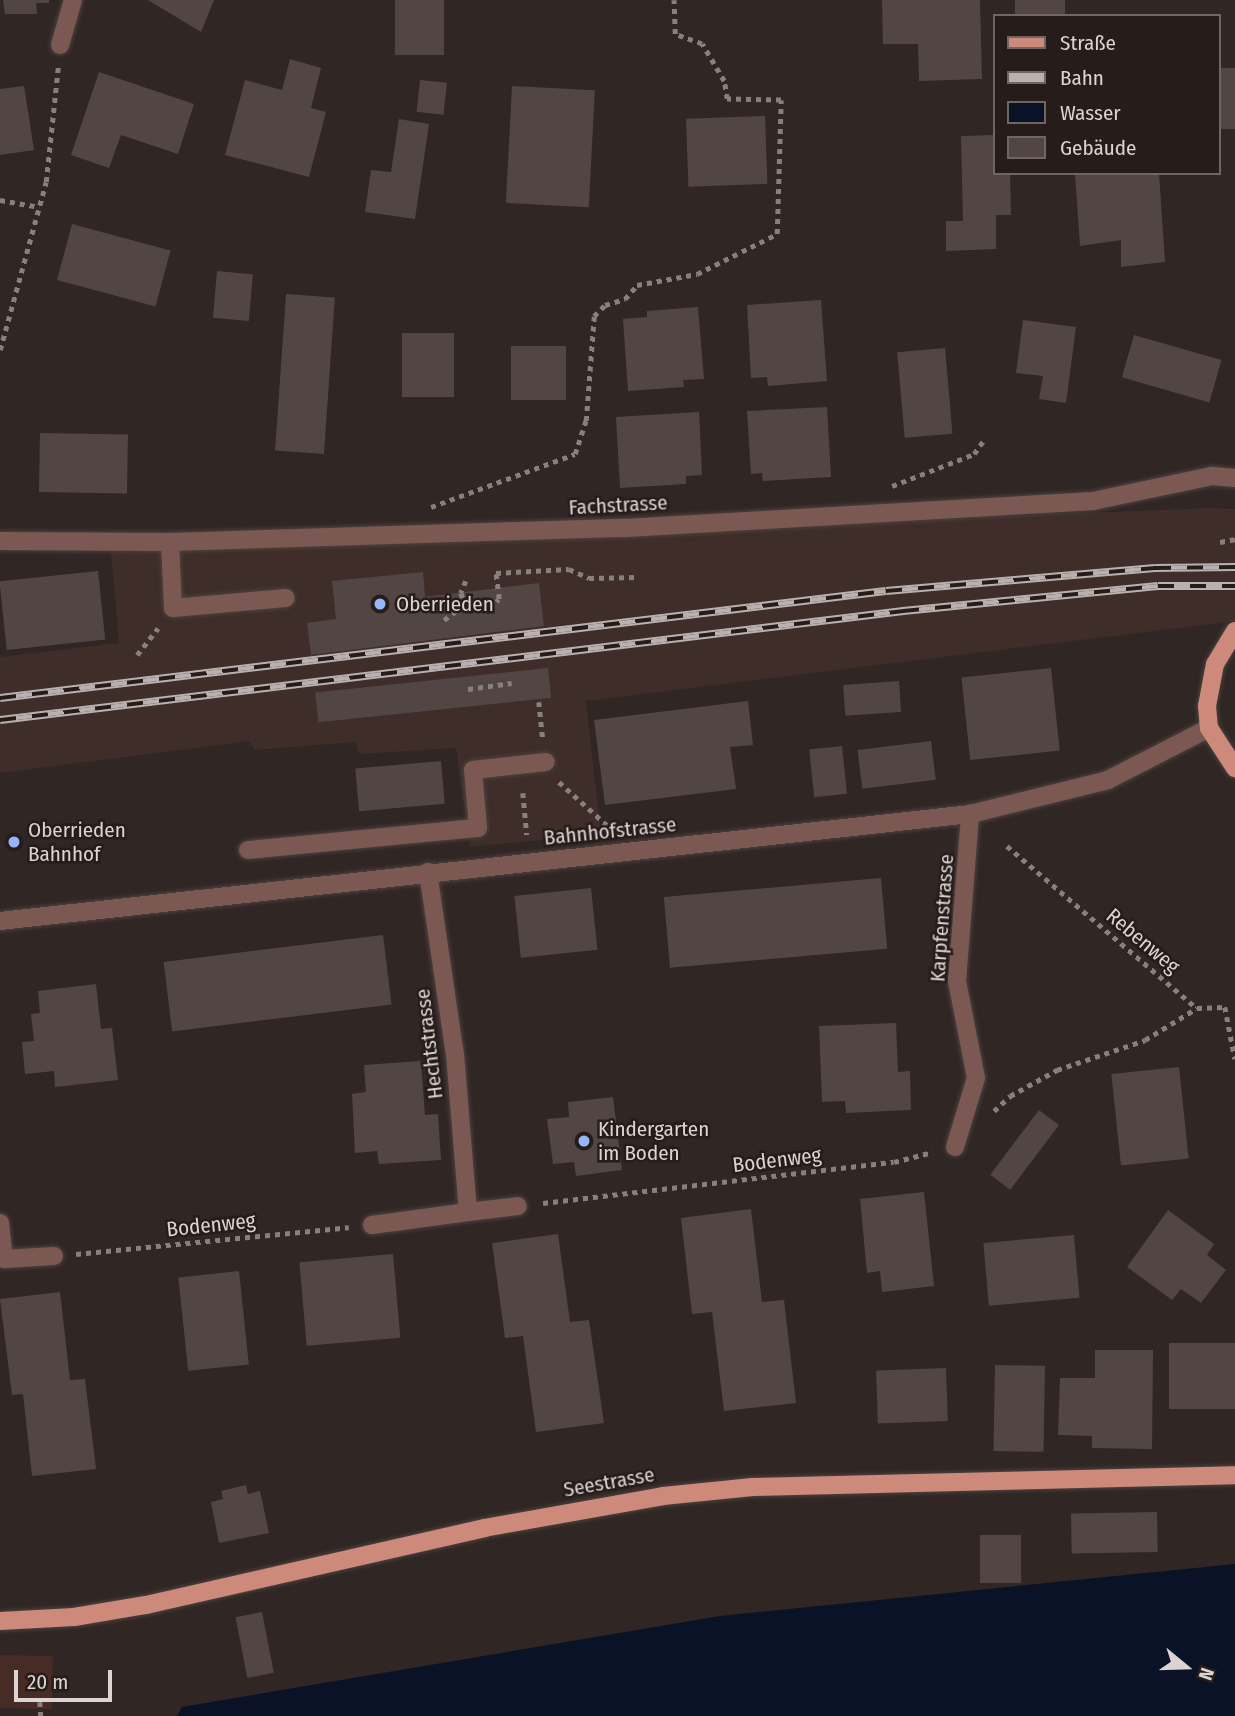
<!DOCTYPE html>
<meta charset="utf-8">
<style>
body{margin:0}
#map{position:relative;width:1235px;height:1716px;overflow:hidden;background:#302624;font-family:"Fira Sans Condensed",sans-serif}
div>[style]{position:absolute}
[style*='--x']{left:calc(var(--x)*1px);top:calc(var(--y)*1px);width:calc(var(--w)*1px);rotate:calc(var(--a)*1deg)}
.built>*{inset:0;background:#3e2d29}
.green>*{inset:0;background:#472c26;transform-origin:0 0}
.water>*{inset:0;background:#091226}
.building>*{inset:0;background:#524644;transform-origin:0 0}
.path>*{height:4.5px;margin-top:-2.25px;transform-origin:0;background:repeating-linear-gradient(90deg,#88807e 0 5px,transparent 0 10px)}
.roads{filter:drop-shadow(0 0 2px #4b4240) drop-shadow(0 0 2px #4b4240)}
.minor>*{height:18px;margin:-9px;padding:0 9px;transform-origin:9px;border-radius:9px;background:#7b5952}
.major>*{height:18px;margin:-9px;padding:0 9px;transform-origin:9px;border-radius:9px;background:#cd897a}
.rail>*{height:8px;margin-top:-4px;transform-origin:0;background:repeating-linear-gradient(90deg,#261c1a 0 16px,#b9b1af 0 32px);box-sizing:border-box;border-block:2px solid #b9b1af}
.dots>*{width:19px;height:19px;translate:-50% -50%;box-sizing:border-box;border:4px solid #261c1a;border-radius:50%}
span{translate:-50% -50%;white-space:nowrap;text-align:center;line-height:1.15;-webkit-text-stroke:5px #261c1a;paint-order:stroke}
.street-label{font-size:21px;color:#dbd4d2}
.poi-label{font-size:21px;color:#dbd4d2}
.left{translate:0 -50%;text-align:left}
.legend{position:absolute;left:993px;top:14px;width:228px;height:161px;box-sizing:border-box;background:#261c1a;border:2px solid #6e6664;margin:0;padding:9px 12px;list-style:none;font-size:21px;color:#dbd4d2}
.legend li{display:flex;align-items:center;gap:14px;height:35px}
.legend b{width:35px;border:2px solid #6e6664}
.north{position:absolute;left:1151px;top:1632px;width:70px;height:70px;-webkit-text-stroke:5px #261c1a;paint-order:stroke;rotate:109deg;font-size:19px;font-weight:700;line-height:28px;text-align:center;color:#dbd4d2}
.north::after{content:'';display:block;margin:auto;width:24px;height:32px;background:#dbd4d2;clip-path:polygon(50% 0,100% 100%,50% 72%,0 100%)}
.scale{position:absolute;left:14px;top:1670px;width:98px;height:32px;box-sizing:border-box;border:4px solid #dbd4d2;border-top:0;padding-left:9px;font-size:21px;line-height:24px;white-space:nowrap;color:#dbd4d2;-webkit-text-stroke:5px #261c1a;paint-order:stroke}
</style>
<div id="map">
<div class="built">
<div style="clip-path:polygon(1211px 508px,1235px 509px,1235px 621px,586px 701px,601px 834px,470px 847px,456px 748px,359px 754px,356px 742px,254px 750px,250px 741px,0 773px,0 657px,119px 643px,111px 552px)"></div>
</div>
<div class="green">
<div style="left:0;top:1655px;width:53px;height:53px;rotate:1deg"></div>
</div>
<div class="water">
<div style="clip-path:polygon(1235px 1564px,1235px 1716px,177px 1716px,182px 1707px,720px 1616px)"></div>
</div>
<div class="building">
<div style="clip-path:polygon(3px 0,49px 0,49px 3px,36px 3px,37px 14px,5px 14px)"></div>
<div style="clip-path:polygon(148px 0,214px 0,201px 32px)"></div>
<div style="left:395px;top:0;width:49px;height:55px"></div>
<div style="clip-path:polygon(882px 0,980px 0,982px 79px,919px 81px,918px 44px,883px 44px)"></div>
<div style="left:1015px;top:0;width:50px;height:16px"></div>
<div style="clip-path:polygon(290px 59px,321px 68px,311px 108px,326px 112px,309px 177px,225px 155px,245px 80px,282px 90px)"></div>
<div style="left:1235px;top:68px;width:61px;height:15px;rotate:90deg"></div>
<div style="clip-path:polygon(99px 72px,194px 104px,178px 154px,121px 135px,109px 168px,71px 155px)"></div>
<div style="left:420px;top:80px;width:27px;height:32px;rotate:6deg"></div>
<div style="clip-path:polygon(24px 86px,34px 150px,0 155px,0 89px)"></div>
<div style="left:512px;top:86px;width:83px;height:117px;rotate:3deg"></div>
<div style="left:765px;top:116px;width:68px;height:79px;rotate:88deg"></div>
<div style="clip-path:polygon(399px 119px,429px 124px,415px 219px,365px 212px,371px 170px,391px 172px)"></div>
<div style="clip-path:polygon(995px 135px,995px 173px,1010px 173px,1011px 215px,996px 215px,996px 249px,946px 251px,946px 221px,963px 221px,961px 136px)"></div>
<div style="clip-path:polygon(1075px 173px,1159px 173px,1165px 262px,1121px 267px,1121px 240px,1080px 246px)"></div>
<div style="left:72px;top:224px;width:102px;height:58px;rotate:15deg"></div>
<div style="left:217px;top:271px;width:36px;height:47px;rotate:5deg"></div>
<div style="left:286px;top:294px;width:49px;height:157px;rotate:4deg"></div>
<div style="clip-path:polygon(821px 300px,827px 381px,768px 386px,767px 377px,751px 378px,747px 305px)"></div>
<div style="clip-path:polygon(698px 307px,704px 379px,683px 380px,684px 387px,628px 391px,623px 319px,647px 317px,647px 311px)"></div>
<div style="clip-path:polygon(1023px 320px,1076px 327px,1066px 403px,1039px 399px,1043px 376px,1016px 373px)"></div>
<div style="left:402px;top:333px;width:52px;height:64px"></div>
<div style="left:1134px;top:335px;width:91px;height:44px;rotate:16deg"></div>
<div style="left:511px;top:346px;width:55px;height:54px"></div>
<div style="left:945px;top:348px;width:86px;height:48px;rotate:85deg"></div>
<div style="clip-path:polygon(827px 407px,831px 477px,763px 481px,762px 473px,751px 474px,747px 411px)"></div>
<div style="clip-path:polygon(699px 412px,702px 475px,686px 476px,686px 484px,620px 488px,616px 417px)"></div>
<div style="left:40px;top:433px;width:88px;height:59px;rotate:1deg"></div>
<div style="left:98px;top:571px;width:69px;height:99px;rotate:84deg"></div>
<div style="clip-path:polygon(423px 572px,425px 597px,539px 583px,544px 626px,311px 655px,307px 623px,336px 619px,332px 581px)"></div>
<div style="left:548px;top:668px;width:30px;height:234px;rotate:84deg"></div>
<div style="left:1051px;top:668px;width:83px;height:90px;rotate:84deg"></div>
<div style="left:899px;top:681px;width:31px;height:56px;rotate:86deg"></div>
<div style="clip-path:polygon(748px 701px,753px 745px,730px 747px,736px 789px,605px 805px,594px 720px)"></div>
<div style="left:931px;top:741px;width:39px;height:74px;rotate:83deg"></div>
<div style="left:842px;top:746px;width:48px;height:33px;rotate:84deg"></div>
<div style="left:441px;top:761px;width:43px;height:86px;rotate:85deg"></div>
<div style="left:881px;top:878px;width:71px;height:218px;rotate:85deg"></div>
<div style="left:591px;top:888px;width:62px;height:77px;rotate:84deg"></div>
<div style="left:383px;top:935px;width:70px;height:221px;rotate:83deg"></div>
<div style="clip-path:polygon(96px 984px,101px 1029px,112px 1028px,118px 1080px,55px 1087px,54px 1071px,25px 1074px,22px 1042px,34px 1041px,31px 1014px,40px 1013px,38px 991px)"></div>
<div style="clip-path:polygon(896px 1023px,898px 1072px,910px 1071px,911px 1110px,846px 1113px,845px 1101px,822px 1102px,819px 1026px)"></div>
<div style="clip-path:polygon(421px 1061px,425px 1115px,438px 1114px,441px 1160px,379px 1164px,377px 1151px,355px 1153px,352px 1094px,366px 1092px,364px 1065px)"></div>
<div style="left:1179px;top:1067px;width:92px;height:68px;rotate:84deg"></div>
<div style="clip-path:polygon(613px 1097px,622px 1170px,576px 1176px,574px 1162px,553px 1164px,547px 1119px,569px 1117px,568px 1102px)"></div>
<div style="left:1039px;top:1110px;width:25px;height:81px;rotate:37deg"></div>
<div style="clip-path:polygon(924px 1192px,934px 1286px,882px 1292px,880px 1271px,867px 1273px,860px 1199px)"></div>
<div style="clip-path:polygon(751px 1209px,762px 1302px,784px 1300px,796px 1403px,724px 1411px,712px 1312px,692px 1314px,681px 1218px)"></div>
<div style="clip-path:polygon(1168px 1210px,1214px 1244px,1207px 1255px,1226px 1270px,1201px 1303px,1181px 1289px,1172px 1300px,1127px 1267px)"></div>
<div style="clip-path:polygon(558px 1234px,570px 1322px,589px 1320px,604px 1423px,536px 1432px,523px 1336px,505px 1338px,492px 1243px)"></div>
<div style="left:1074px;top:1235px;width:63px;height:91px;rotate:85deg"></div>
<div style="left:393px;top:1254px;width:84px;height:94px;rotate:85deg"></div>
<div style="left:239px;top:1271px;width:94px;height:61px;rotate:84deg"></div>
<div style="clip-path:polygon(60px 1292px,70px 1380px,85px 1379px,96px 1469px,32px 1476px,23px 1394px,12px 1395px,0 1299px)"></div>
<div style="left:1235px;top:1343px;width:66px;height:66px;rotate:90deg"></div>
<div style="clip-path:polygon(1095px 1350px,1153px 1350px,1152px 1449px,1092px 1448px,1092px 1436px,1058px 1435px,1060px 1378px,1095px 1378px)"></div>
<div style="left:995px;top:1365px;width:50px;height:86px;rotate:1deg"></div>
<div style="left:946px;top:1368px;width:53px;height:70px;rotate:88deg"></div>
<div style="clip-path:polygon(246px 1485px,248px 1494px,260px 1491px,269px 1533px,219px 1543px,211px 1502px,223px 1499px,221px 1491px)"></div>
<div style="left:1157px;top:1512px;width:40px;height:86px;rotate:89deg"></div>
<div style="left:1021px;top:1535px;width:48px;height:41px;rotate:90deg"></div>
<div style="left:262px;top:1612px;width:62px;height:27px;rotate:79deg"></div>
</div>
<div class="path">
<div style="--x:0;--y:200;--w:40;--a:10"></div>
<div style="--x:0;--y:350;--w:174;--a:-74.7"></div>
<div style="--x:46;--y:182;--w:116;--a:-84"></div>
<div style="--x:892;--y:486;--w:88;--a:-21.3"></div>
<div style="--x:974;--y:454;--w:19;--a:-55"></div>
<div style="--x:431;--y:507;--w:153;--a:-20.2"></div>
<div style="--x:575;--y:454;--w:35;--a:-72"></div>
<div style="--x:586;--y:421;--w:105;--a:-85.6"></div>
<div style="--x:594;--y:316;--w:16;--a:-45"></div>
<div style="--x:605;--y:305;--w:21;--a:-17"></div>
<div style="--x:625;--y:299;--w:18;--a:-49"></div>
<div style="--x:637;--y:285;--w:61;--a:-10.4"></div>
<div style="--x:697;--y:274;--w:89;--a:-26.6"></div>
<div style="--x:777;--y:234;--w:134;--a:-88.3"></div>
<div style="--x:781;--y:100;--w:54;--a:-178.9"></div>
<div style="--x:727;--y:99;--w:18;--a:-99"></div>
<div style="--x:724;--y:81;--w:43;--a:-120.7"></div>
<div style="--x:702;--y:44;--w:29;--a:-160"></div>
<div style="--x:675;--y:34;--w:34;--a:-92"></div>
<div style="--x:1220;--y:542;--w:15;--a:-11"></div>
<div style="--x:466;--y:581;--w:13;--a:113"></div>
<div style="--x:461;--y:593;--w:12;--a:70"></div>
<div style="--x:465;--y:604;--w:13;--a:23"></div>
<div style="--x:477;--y:609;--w:12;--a:-5"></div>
<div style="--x:489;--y:608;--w:13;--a:-42"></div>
<div style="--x:499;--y:599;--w:26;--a:-97"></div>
<div style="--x:496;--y:573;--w:73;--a:-3.1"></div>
<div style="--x:569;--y:569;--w:22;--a:24"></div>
<div style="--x:589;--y:578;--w:50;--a:-1.1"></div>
<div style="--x:444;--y:620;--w:26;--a:-37"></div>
<div style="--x:137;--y:655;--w:34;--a:-52"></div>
<div style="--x:468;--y:689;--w:44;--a:-7.8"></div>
<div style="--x:539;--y:702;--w:37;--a:84"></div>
<div style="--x:559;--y:782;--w:66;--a:41.9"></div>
<div style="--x:523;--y:793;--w:42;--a:84.6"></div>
<div style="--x:1007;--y:846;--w:250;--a:40.5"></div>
<div style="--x:1197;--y:1008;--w:28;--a:-2"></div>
<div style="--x:1225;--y:1007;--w:53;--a:79.1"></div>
<div style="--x:994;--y:1111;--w:22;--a:-43"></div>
<div style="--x:1010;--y:1096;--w:54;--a:-29"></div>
<div style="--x:1057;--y:1070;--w:93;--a:-18.8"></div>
<div style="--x:1145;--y:1040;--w:61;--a:-31.6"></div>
<div style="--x:543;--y:1203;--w:353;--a:-6.7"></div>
<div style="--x:894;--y:1162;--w:40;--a:-14.4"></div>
<div style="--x:76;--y:1254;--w:274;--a:-5.6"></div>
<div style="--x:40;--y:1702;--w:14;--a:86"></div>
</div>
<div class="roads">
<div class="minor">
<div style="--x:60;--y:45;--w:47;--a:-73.9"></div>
<div style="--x:0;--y:541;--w:170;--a:0.3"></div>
<div style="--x:170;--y:542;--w:456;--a:-1.8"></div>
<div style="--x:626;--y:528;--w:468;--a:-3.3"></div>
<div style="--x:1093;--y:501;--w:122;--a:-11.9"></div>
<div style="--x:1212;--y:476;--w:23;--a:5"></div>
<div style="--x:170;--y:542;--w:66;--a:87.4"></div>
<div style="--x:173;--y:608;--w:113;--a:-5.1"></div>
<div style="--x:248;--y:850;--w:231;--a:-5.5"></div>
<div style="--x:478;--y:828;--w:58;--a:-94.9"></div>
<div style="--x:473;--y:770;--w:73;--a:-6.3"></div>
<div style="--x:0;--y:921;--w:976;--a:-6.29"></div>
<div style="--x:970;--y:814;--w:142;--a:-13.8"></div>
<div style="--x:1108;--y:780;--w:114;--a:-27.2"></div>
<div style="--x:955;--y:1147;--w:72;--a:-73.1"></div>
<div style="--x:976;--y:1078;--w:99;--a:-101.1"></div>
<div style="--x:957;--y:981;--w:168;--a:-85.5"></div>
<div style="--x:468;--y:1212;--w:50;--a:-6.8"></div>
<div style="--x:0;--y:1223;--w:36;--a:84"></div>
<div style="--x:4;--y:1259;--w:50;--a:-3.4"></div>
<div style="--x:372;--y:1225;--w:97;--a:-7.7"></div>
<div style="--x:468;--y:1212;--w:158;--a:-94.7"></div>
<div style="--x:455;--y:1055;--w:185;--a:-98.4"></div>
</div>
<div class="major">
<div style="--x:1235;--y:631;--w:39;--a:121"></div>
<div style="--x:1215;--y:664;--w:43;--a:100.8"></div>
<div style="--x:1207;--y:706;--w:22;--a:85"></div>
<div style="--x:1209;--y:728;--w:48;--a:57"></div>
<div style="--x:0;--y:1621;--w:74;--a:-3.1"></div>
<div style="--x:74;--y:1617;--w:73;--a:-9.5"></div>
<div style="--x:146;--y:1605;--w:347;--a:-12.8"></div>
<div style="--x:484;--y:1528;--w:182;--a:-10.1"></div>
<div style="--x:663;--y:1496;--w:90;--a:-5.7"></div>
<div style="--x:753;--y:1487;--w:482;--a:-1.4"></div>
</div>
</div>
<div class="rail">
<div style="--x:0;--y:698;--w:892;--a:-6.89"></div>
<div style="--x:886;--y:591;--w:270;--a:-4.9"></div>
<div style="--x:1155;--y:568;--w:80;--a:-0.7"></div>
<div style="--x:0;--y:720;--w:910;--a:-6.88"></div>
<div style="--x:903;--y:611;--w:256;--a:-5.6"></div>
<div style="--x:1158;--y:586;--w:77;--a:0"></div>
</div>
<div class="dots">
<div style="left:380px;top:604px;background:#95b6fd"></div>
<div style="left:14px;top:842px;background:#95b6fd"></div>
<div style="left:584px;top:1141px;background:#95b6fd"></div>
</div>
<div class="street-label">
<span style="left:618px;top:505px;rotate:-3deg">Fachstrasse</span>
<span style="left:610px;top:831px;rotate:-6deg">Bahnhofstrasse</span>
<span style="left:942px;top:918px;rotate:-86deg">Karpfenstrasse</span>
<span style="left:1143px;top:941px;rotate:40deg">Rebenweg</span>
<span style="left:429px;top:1044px;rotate:-97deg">Hechtstrasse</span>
<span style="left:777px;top:1160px;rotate:-7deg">Bodenweg</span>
<span style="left:211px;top:1225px;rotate:-6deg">Bodenweg</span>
<span style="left:609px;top:1482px;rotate:-10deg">Seestrasse</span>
</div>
<div class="poi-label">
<span class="left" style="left:396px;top:604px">Oberrieden</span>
<span class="left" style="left:28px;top:842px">Oberrieden<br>Bahnhof</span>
<span class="left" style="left:598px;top:1141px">Kindergarten<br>im Boden</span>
</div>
<ul class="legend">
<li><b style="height:9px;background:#cd897a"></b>Straße</li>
<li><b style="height:9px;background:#b9b1af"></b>Bahn</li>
<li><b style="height:19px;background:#091226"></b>Wasser</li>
<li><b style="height:19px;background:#524644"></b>Gebäude</li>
</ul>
<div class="north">N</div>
<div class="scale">20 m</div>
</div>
